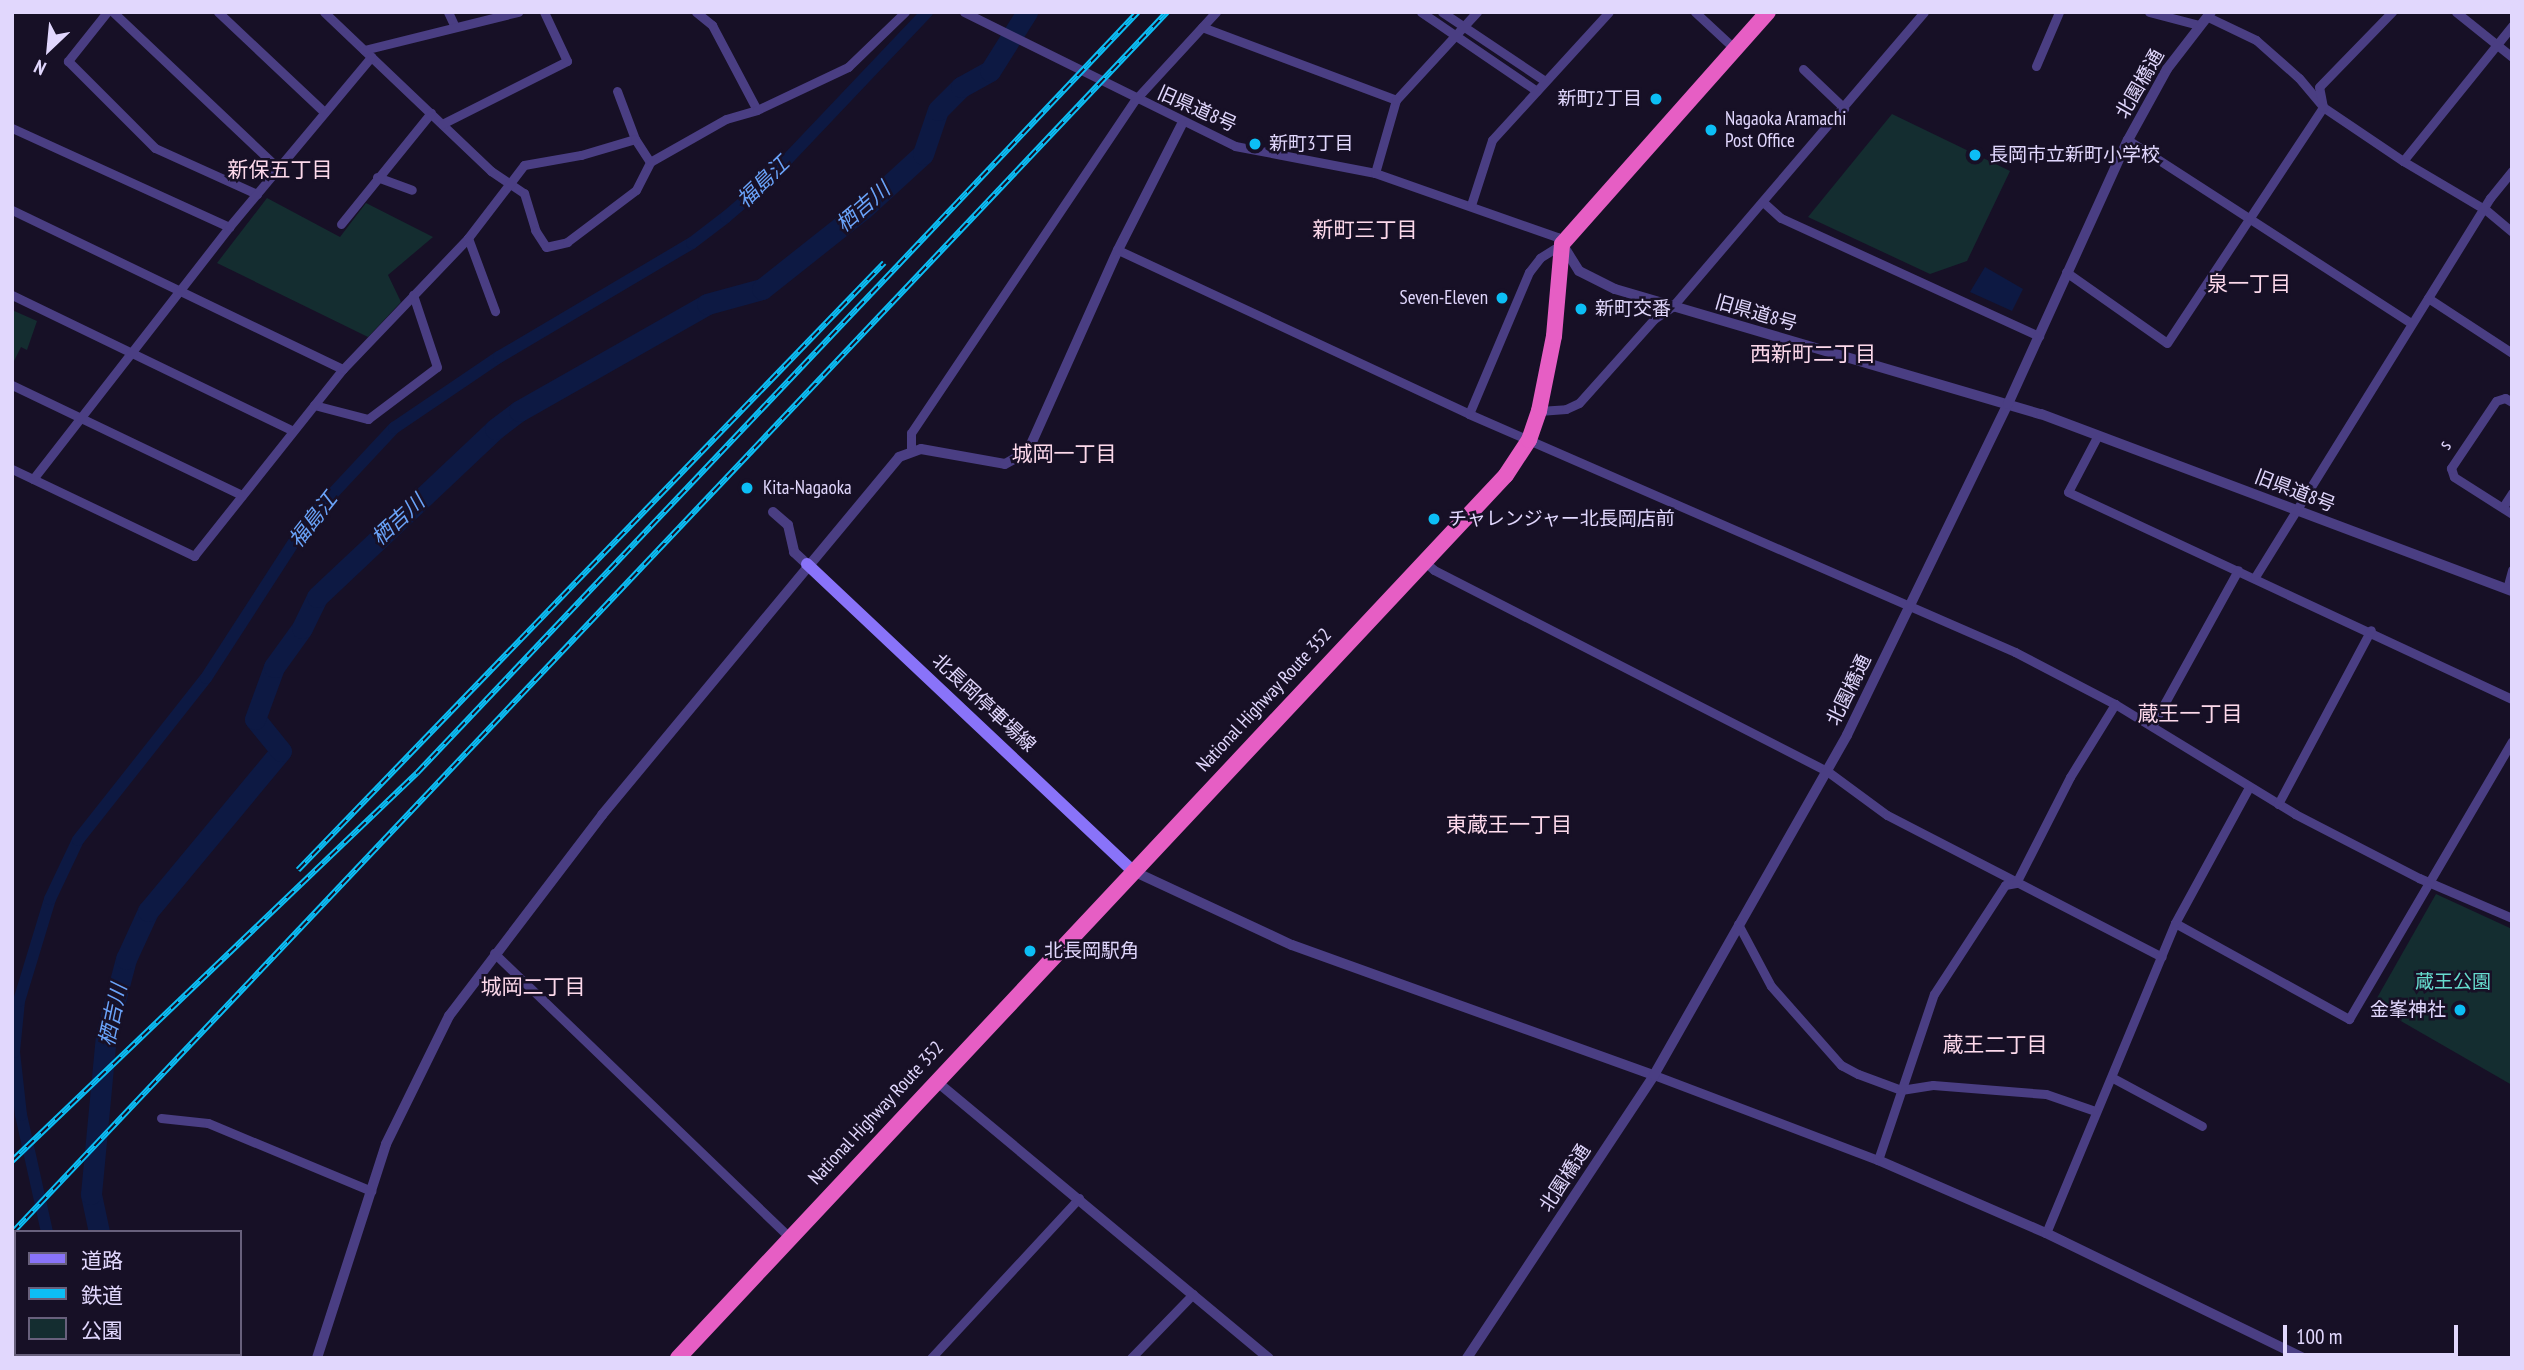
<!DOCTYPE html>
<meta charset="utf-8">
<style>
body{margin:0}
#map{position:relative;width:2524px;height:1370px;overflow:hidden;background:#171026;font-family:"PT Sans Narrow","Noto Sans JP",sans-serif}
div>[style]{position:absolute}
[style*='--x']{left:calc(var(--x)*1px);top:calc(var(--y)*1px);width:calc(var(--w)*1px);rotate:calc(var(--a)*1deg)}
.green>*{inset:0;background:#142d30}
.water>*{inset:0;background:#0d1943}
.canal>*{height:12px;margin:-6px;padding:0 6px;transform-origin:6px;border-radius:6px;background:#0d1943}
.river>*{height:21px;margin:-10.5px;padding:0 10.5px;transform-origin:10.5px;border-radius:10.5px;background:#0d1943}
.minor>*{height:9px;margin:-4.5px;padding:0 4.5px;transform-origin:4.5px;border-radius:4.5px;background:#4a3e83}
.tertiary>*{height:10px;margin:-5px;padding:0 5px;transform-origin:5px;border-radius:5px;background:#4a3e83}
.secondary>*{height:12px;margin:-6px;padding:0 6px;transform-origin:6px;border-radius:6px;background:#8973f9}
.trunk>*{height:16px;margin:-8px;padding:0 8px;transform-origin:8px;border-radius:8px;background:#e65ec4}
.rail>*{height:6px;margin-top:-3px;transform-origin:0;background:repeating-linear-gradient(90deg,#171026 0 10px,#0cbef5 0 20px);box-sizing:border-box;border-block:2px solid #0cbef5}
.dots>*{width:19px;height:19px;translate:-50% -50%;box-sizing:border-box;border:4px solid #171026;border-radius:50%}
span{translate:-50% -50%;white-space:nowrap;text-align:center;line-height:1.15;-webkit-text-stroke:5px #171026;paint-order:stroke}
.street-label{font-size:19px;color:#e1d7fd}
.poi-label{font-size:19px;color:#e1d7fd}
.right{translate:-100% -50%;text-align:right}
.left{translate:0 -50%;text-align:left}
.park-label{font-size:19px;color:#66dbce}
.neighbourhood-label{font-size:21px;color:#fdd9eb}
.water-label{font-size:21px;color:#6aa3f9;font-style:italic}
.frame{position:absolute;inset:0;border:14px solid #e1d7fd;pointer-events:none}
.legend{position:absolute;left:14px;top:1230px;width:228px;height:126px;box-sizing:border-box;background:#171026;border:2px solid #68607c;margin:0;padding:9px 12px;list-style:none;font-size:21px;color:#e1d7fd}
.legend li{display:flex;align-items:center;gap:14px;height:35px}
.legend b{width:35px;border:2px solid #68607c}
.north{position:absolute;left:14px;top:14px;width:70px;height:70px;-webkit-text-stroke:5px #171026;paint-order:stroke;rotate:206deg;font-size:19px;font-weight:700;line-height:28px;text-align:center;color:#e1d7fd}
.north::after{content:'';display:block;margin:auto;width:24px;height:32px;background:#e1d7fd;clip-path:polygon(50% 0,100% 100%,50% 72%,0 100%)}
.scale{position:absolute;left:2283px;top:1325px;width:175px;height:32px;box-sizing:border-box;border:4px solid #e1d7fd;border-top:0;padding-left:9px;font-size:21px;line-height:24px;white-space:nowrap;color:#e1d7fd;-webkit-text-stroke:5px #171026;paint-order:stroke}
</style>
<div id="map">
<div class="green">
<div style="clip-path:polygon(1892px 114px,2010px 171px,1967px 261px,1930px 274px,1808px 217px)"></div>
<div style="clip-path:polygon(267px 198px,340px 237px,366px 203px,433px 237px,388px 275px,401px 302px,368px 337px,217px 263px)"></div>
<div style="clip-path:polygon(12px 310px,37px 321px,27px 350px,21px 347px,12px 365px)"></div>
<div style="clip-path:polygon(2436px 894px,2512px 929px,2512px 1085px,2373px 1005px)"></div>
</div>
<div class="water">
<div style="clip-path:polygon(1985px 267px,2023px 289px,2012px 311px,1970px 292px)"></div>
</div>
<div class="canal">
<div style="--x:47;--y:1232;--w:120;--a:-102.5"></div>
<div style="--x:21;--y:1115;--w:63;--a:-96.3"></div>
<div style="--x:14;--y:1052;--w:51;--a:-84.4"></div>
<div style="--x:19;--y:1001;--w:107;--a:-73.1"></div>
<div style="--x:50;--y:899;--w:65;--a:-64.6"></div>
<div style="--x:78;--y:840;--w:206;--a:-51.7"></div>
<div style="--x:206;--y:678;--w:189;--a:-57.1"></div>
<div style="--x:309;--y:519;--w:125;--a:-47"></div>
<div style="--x:394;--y:428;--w:127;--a:-34.1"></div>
<div style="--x:499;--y:357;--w:224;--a:-30.6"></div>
<div style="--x:692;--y:243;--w:43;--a:-37.4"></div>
<div style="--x:726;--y:217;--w:48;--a:-40.7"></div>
<div style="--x:762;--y:186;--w:240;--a:-46.5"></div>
</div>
<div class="river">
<div style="--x:99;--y:1232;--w:39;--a:-102"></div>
<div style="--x:91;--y:1194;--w:160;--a:-84.6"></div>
<div style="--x:106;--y:1035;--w:79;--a:-75.3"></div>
<div style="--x:126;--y:959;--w:53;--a:-65.4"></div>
<div style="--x:148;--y:911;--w:208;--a:-50.3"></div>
<div style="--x:281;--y:751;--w:41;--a:-129.1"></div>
<div style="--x:255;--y:719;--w:55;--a:-69.9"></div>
<div style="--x:274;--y:667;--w:48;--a:-54.3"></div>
<div style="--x:302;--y:628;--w:34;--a:-64"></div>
<div style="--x:317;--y:597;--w:245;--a:-43.3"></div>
<div style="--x:495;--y:429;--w:30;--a:-37"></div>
<div style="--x:519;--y:411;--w:216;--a:-29.6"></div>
<div style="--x:707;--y:304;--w:57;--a:-15.3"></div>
<div style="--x:762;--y:289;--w:129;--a:-38.4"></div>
<div style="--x:863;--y:209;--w:81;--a:-42.5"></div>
<div style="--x:923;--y:154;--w:46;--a:-71.2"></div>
<div style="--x:938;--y:110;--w:33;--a:-45"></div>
<div style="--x:961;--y:87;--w:33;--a:-29"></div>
<div style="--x:990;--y:71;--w:70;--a:-57.9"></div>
<div style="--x:175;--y:1354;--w:4;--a:76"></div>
</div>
<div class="minor">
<div style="--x:107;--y:12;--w:63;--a:128.5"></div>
<div style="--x:68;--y:61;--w:123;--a:45"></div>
<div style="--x:155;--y:148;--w:112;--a:24.3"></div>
<div style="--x:113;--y:12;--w:227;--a:43.4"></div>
<div style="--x:218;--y:12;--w:146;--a:43.3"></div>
<div style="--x:324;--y:12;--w:231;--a:43.6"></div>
<div style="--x:491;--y:171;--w:40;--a:34"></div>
<div style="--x:524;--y:193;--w:39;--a:73"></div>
<div style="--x:535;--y:230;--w:20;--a:57"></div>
<div style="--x:546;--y:247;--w:22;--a:-13"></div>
<div style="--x:567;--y:242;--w:86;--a:-37"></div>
<div style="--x:636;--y:190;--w:31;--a:-63"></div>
<div style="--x:448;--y:12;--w:14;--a:65"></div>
<div style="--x:696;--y:12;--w:21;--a:39"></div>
<div style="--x:712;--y:25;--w:96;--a:62.1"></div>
<div style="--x:964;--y:12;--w:302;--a:26.3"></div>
<div style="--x:1235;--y:146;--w:143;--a:10.9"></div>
<div style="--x:1375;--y:173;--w:193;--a:19.4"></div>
<div style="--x:1557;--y:237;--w:9;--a:54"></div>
<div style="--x:1562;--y:244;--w:26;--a:148"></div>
<div style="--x:1540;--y:258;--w:18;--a:128"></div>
<div style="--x:1529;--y:272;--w:154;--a:112.9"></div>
<div style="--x:1421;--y:12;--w:140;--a:34.3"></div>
<div style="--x:1442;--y:12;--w:124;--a:33.8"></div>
<div style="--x:1695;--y:12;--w:54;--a:42.8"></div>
<div style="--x:2149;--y:12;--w:52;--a:14.6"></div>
<div style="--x:2456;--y:12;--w:72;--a:38.8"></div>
<div style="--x:2208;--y:17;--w:53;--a:25.6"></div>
<div style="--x:2256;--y:40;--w:57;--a:41.5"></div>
<div style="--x:2299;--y:78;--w:38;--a:50"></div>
<div style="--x:2323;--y:107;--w:97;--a:34"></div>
<div style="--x:2403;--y:161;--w:96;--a:30.6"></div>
<div style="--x:2486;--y:210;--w:34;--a:40"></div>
<div style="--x:1202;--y:27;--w:207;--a:20.6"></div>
<div style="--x:364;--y:50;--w:159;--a:-13.9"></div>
<div style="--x:2036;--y:66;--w:59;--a:-66.9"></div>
<div style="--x:1803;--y:69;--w:57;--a:43.6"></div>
<div style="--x:617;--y:91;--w:51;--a:69.4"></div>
<div style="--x:442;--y:124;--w:140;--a:-26.7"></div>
<div style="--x:567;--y:61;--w:54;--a:-115.1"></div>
<div style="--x:12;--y:128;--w:239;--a:24.5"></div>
<div style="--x:2128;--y:140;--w:337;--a:32.9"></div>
<div style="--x:2403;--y:161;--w:174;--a:-51.1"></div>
<div style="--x:1375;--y:173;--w:76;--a:-74"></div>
<div style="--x:1396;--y:100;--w:120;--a:-47.4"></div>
<div style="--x:377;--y:177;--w:37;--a:20"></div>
<div style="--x:1763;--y:202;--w:24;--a:42"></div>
<div style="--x:1781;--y:218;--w:284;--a:24.6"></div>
<div style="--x:1471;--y:205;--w:68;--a:-72.1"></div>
<div style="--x:1492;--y:140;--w:173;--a:-47.6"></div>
<div style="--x:12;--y:210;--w:367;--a:25.7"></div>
<div style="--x:341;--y:224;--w:143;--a:-51"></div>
<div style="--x:468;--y:238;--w:78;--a:69.7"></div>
<div style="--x:1118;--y:250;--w:387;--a:25"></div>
<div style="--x:1469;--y:414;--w:596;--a:23.55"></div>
<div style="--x:2015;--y:652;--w:113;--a:27.5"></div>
<div style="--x:2115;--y:704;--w:211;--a:31.4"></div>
<div style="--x:2295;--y:814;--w:140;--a:27.3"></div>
<div style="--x:2419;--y:878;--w:101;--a:23.3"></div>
<div style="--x:2066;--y:272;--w:123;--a:35.1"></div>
<div style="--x:2167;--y:343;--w:283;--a:-56.5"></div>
<div style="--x:2323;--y:107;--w:20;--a:-101"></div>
<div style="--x:2319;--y:87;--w:105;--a:-45.8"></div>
<div style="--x:12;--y:295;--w:312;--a:25.8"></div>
<div style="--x:2428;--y:298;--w:100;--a:33.2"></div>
<div style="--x:12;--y:385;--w:255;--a:25.6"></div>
<div style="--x:2512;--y:402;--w:8;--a:-150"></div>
<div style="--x:2505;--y:398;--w:9;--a:162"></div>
<div style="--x:2496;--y:401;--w:81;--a:123.9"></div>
<div style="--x:2451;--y:468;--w:9;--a:72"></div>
<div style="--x:2454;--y:477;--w:69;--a:32.5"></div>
<div style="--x:314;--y:405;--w:56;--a:14.5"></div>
<div style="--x:368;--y:419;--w:86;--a:-37"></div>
<div style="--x:437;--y:367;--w:76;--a:-108.4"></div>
<div style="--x:1539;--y:411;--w:27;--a:-4"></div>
<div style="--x:1566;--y:409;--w:14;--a:-25"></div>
<div style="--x:1579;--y:403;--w:113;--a:-48.2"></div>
<div style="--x:1654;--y:319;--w:22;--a:-34"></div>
<div style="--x:1672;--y:307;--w:388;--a:-49.5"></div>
<div style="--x:2098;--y:435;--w:64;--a:117.8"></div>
<div style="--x:2068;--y:492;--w:490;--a:25"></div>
<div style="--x:911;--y:450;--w:17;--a:-90"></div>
<div style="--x:911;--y:433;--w:401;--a:-56.1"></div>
<div style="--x:1135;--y:100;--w:120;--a:-47.4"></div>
<div style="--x:12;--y:469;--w:202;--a:25.5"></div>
<div style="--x:194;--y:556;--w:239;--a:-51.5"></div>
<div style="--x:343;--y:369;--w:181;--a:-46.3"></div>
<div style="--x:468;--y:238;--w:92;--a:-52.5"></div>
<div style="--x:524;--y:165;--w:58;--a:-10"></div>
<div style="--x:581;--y:155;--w:56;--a:-16.5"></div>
<div style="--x:635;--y:139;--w:27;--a:57"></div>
<div style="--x:650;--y:162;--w:87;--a:-29.5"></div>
<div style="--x:726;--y:119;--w:32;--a:-16"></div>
<div style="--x:757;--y:110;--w:101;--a:-25.3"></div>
<div style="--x:848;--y:67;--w:79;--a:-44"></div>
<div style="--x:33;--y:479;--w:319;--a:-52.1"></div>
<div style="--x:229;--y:227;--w:222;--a:-50.1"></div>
<div style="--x:2503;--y:507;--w:17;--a:-57"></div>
<div style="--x:1423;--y:560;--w:15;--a:42"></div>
<div style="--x:1434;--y:570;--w:441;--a:27.1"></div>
<div style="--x:1827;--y:771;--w:74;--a:36.3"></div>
<div style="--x:1887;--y:815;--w:309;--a:27.3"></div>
<div style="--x:2255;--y:577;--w:446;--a:-58.2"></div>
<div style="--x:2490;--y:198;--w:35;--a:-51"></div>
<div style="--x:2507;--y:589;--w:20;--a:-75"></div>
<div style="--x:2152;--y:726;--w:178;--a:-61.1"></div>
<div style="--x:2278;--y:804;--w:197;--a:-61.9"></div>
<div style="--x:2175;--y:923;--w:199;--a:28.9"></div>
<div style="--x:2349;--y:1019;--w:322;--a:-59.6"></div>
<div style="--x:1738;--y:924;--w:70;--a:62"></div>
<div style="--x:1771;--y:986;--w:106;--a:48.5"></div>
<div style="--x:1841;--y:1065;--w:19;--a:28"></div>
<div style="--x:1858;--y:1074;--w:46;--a:20.4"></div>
<div style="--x:1901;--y:1090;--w:32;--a:-9"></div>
<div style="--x:1933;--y:1085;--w:113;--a:4.6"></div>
<div style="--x:2046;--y:1094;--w:52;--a:19.1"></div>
<div style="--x:494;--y:953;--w:409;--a:43.9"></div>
<div style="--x:1654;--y:1075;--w:240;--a:20.8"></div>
<div style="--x:1878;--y:1160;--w:175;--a:-71.4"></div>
<div style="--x:1934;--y:994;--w:130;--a:-56.9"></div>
<div style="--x:2005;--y:885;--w:11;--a:-10"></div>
<div style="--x:2016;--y:883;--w:119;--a:-63"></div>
<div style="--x:2070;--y:777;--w:86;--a:-58.3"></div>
<div style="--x:2113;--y:1078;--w:101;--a:28.3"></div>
<div style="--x:161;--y:1118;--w:47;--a:6.1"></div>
<div style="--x:208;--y:1123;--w:177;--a:22.6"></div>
<div style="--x:2046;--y:1233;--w:336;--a:-67.4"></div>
<div style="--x:2175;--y:923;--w:155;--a:-61.4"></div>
<div style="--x:12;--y:1246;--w:6;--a:-45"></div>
<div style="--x:12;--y:1333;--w:4;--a:14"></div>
<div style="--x:70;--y:1354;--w:4;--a:63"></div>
<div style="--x:931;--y:1358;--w:218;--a:-47.2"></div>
<div style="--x:1131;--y:1358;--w:89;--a:-45.9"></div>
</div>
<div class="tertiary">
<div style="--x:1564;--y:247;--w:28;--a:58"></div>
<div style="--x:1579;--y:271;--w:40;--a:26.6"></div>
<div style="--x:1615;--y:289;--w:444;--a:16.4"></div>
<div style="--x:2041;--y:414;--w:503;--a:20.6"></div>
<div style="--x:773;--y:512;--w:20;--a:41"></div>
<div style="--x:788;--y:525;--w:28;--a:77"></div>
<div style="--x:794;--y:552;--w:18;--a:43"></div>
<div style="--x:1133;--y:871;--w:175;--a:25"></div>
<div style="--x:1292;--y:945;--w:385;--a:19.8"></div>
<div style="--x:936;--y:1081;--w:433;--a:39.8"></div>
<div style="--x:1878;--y:1160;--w:183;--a:23.5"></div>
<div style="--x:2046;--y:1233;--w:286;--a:25.9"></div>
<div style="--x:317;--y:1358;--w:225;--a:-72.1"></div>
<div style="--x:386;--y:1144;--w:143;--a:-63.8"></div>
<div style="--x:449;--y:1016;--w:253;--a:-52.7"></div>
<div style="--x:602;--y:815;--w:465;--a:-50.3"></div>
<div style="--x:899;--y:457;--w:23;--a:-20"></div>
<div style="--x:921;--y:449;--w:85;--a:10.1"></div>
<div style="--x:1005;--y:464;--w:26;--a:-29"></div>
<div style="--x:1028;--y:451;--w:220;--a:-65.9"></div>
<div style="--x:1118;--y:250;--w:141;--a:-63.1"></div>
<div style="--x:1467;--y:1358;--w:339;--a:-56.5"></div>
<div style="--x:1654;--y:1075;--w:391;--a:-60.4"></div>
<div style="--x:1847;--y:735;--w:368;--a:-64.1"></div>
<div style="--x:2008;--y:404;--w:290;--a:-65.6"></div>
<div style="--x:2128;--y:140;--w:81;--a:-61.2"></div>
<div style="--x:2167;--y:69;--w:72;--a:-52.3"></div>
</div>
<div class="secondary">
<div style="--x:807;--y:564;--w:448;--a:43.3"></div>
</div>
<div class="trunk">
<div style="--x:678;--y:1358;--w:1210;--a:-46.84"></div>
<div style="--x:1506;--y:475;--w:42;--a:-56.7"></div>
<div style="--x:1529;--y:440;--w:31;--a:-71"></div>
<div style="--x:1539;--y:411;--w:76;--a:-78.7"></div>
<div style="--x:1554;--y:336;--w:92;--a:-85"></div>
<div style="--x:1562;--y:244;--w:310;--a:-48.4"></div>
</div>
<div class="rail">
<div style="--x:298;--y:870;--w:844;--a:-46.01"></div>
<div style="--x:12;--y:1161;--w:561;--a:-43.77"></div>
<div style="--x:417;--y:773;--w:1048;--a:-46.55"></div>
<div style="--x:12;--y:1233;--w:1681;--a:-46.59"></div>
</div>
<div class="dots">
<div style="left:1656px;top:99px;background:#0cbef5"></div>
<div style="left:1711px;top:130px;background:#0cbef5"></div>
<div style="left:1255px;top:144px;background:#0cbef5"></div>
<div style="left:1975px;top:155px;background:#0cbef5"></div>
<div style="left:1502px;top:298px;background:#0cbef5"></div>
<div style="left:1581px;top:309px;background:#0cbef5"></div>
<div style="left:747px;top:488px;background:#0cbef5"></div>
<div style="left:1434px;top:519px;background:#0cbef5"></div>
<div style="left:1030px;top:951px;background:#0cbef5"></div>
<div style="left:2460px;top:1010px;background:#0cbef5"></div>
</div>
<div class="street-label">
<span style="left:2140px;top:84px;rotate:-60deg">北園橋通</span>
<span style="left:1197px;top:109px;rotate:24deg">旧県道8号</span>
<span style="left:1756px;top:313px;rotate:16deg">旧県道8号</span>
<span style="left:2445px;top:445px;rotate:-56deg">s</span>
<span style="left:2295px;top:491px;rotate:21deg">旧県道8号</span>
<span style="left:1849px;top:690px;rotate:-64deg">北園橋通</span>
<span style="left:1264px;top:700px;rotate:-47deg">National Highway Route 352</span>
<span style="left:984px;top:703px;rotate:43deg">北長岡停車場線</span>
<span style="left:876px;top:1113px;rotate:-47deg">National Highway Route 352</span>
<span style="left:1565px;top:1178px;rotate:-57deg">北園橋通</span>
</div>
<div class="poi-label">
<span class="right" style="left:1642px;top:99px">新町2丁目</span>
<span class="left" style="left:1725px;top:130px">Nagaoka Aramachi<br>Post Office</span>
<span class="left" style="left:1269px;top:144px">新町3丁目</span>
<span class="left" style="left:1989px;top:155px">長岡市立新町小学校</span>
<span class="right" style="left:1488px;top:298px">Seven-Eleven</span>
<span class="left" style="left:1595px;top:309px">新町交番</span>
<span class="left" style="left:763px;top:488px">Kita-Nagaoka</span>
<span class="left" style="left:1448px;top:519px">チャレンジャー北長岡店前</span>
<span class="left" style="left:1044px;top:951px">北長岡駅角</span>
<span class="right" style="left:2446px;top:1010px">金峯神社</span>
</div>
<div class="park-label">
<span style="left:2453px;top:982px">蔵王公園</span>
</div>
<div class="neighbourhood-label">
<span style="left:280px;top:170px">新保五丁目</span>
<span style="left:1365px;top:230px">新町三丁目</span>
<span style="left:2249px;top:284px">泉一丁目</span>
<span style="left:1813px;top:354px">西新町二丁目</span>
<span style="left:1064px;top:454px">城岡一丁目</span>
<span style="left:2190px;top:714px">蔵王一丁目</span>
<span style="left:1509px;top:825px">東蔵王一丁目</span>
<span style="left:533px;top:987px">城岡二丁目</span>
<span style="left:1995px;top:1045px">蔵王二丁目</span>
</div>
<div class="water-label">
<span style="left:763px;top:182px;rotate:-44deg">福島江</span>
<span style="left:863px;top:207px;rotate:-41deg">栖吉川</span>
<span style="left:313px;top:520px;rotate:-52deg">福島江</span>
<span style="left:398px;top:520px;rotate:-43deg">栖吉川</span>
<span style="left:113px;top:1015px;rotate:-78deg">栖吉川</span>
</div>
<div class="frame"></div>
<ul class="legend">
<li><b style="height:9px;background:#8973f9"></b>道路</li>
<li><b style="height:9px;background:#0cbef5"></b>鉄道</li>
<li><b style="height:19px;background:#142d30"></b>公園</li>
</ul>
<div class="north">N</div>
<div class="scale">100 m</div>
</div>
